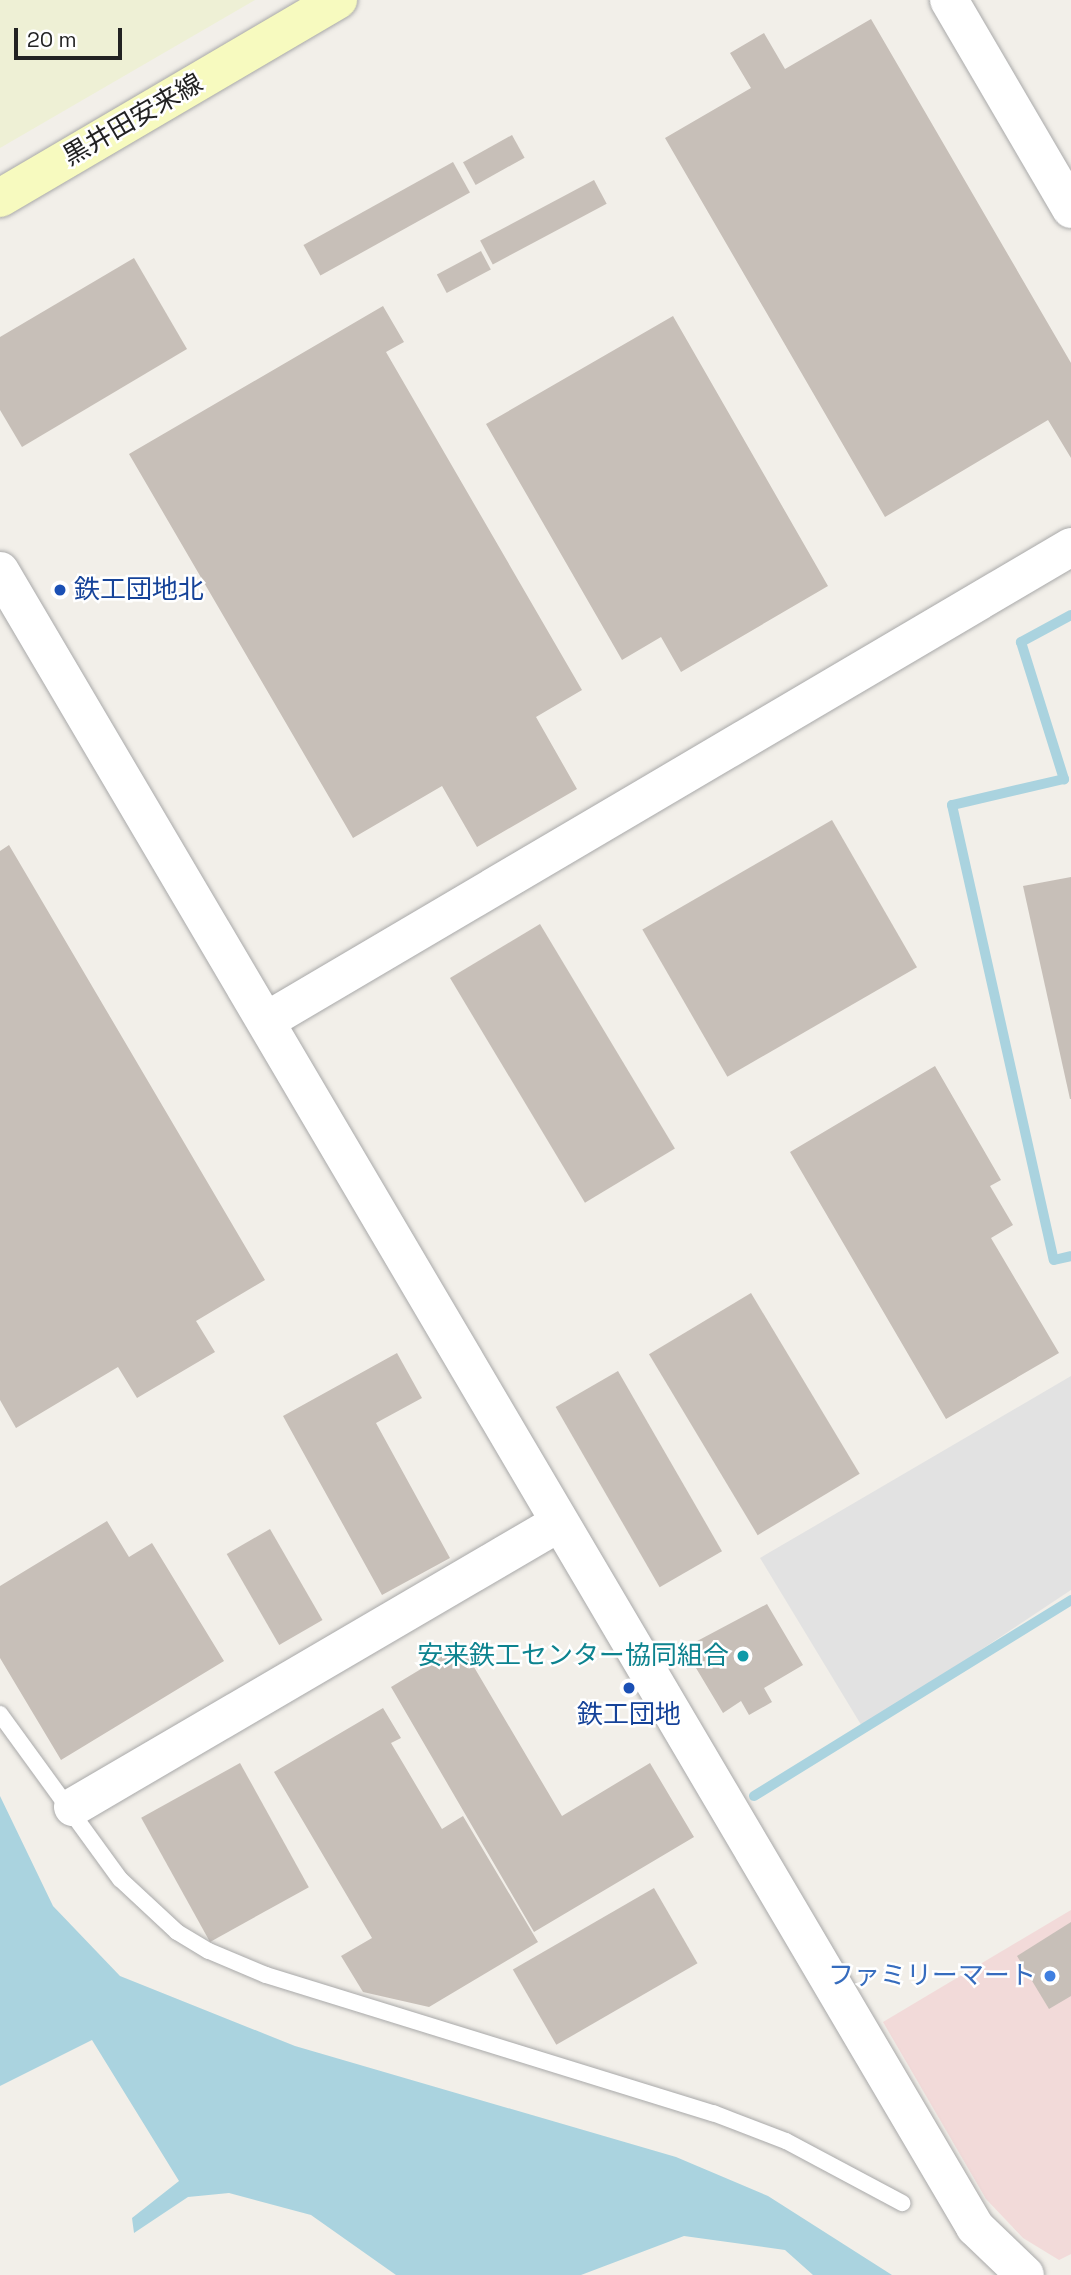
<!DOCTYPE html>
<meta charset="utf-8">
<style>
body{margin:0}
#map{position:relative;width:1071px;height:2275px;overflow:hidden;background:#f2efe9;font-family:"Space Grotesk","Noto Sans JP",sans-serif}
div>[style]{position:absolute}
[style*='--x']{left:calc(var(--x)*1px);top:calc(var(--y)*1px);width:calc(var(--w)*1px);rotate:calc(var(--a)*1deg)}
.commercial>*{inset:0;background:#f2dad9}
.farmland>*{inset:0;background:#eef0d5}
.parking>*{inset:0;background:#e2e2e2}
.water>*{inset:0;background:#aad3df}
.stream>*{height:10px;margin:-5px;padding:0 5px;transform-origin:5px;border-radius:5px;background:#aad3df}
.building>*{inset:0;background:#c7bfb8;transform-origin:0 0}
.roads{filter:drop-shadow(0 0 2px #a9a9a9) drop-shadow(0 0 2px #a9a9a9)}
.service>*{height:16px;margin:-8px;padding:0 8px;transform-origin:8px;border-radius:8px;background:#fff}
.tertiary>*{height:38px;margin:-19px;padding:0 19px;transform-origin:19px;border-radius:19px;background:#fff}
.secondary>*{height:38px;margin:-19px;padding:0 19px;transform-origin:19px;border-radius:19px;background:#f7fabf}
.dots>*{width:19px;height:19px;translate:-50% -50%;box-sizing:border-box;border:4px solid #fff;border-radius:50%}
span{translate:-50% -50%;white-space:nowrap;text-align:center;line-height:1.15;-webkit-text-stroke:5px #fff;paint-order:stroke}
.street-label{font-size:26px;color:#222}
.transit-label{font-size:26px;color:#164399}
.left{translate:0 -50%;text-align:left}
.culture-label{font-size:26px;color:#0d838f}
.right{translate:-100% -50%;text-align:right}
.shop-label{font-size:26px;color:#366cbe}
.scale{position:absolute;left:14px;top:28px;width:108px;height:32px;box-sizing:border-box;border:4px solid #222;border-top:0;padding-left:9px;font-size:21px;line-height:24px;white-space:nowrap;color:#222;-webkit-text-stroke:5px #fff;paint-order:stroke}
</style>
<div id="map">
<div class="commercial">
<div style="clip-path:polygon(1071px 1910px,1071px 2254px,1059px 2260px,1023px 2238px,986px 2199px,883px 2022px)"></div>
</div>
<div class="farmland">
<div style="clip-path:polygon(0 0,255px 0,0 148px)"></div>
</div>
<div class="parking">
<div style="clip-path:polygon(1071px 1376px,1071px 1590px,863px 1728px,760px 1558px)"></div>
</div>
<div class="water">
<div style="clip-path:polygon(0 1796px,53px 1906px,120px 1976px,295px 2046px,676px 2157px,768px 2196px,892px 2275px,813px 2275px,785px 2250px,684px 2236px,581px 2275px,396px 2275px,311px 2215px,229px 2193px,188px 2197px,134px 2233px,132px 2218px,179px 2181px,92px 2040px,0 2086px)"></div>
</div>
<div class="stream">
<div style="--x:1071;--y:615;--w:57;--a:151.6"></div>
<div style="--x:1021;--y:642;--w:144;--a:72.6"></div>
<div style="--x:1064;--y:779;--w:115;--a:166.9"></div>
<div style="--x:952;--y:805;--w:466;--a:77.4"></div>
<div style="--x:1054;--y:1260;--w:17;--a:-13"></div>
<div style="--x:754;--y:1796;--w:373;--a:-31.7"></div>
</div>
<div class="building">
<div style="clip-path:polygon(871px 19px,1071px 363px,1071px 458px,1048px 420px,885px 517px,665px 138px,751px 88px,730px 53px,764px 33px,785px 69px)"></div>
<div style="left:512px;top:135px;width:26px;height:56px;rotate:61deg"></div>
<div style="left:453px;top:162px;width:35px;height:171px;rotate:61deg"></div>
<div style="left:594px;top:180px;width:27px;height:129px;rotate:62deg"></div>
<div style="left:481px;top:251px;width:21px;height:50px;rotate:62deg"></div>
<div style="clip-path:polygon(134px 258px,187px 349px,22px 447px,0 410px,0 337px)"></div>
<div style="clip-path:polygon(383px 306px,404px 342px,386px 352px,582px 690px,536px 717px,577px 789px,477px 847px,442px 786px,353px 838px,129px 454px)"></div>
<div style="clip-path:polygon(673px 316px,828px 586px,681px 672px,661px 637px,622px 660px,486px 424px)"></div>
<div style="left:832px;top:820px;width:170px;height:219px;rotate:60deg"></div>
<div style="clip-path:polygon(9px 845px,265px 1280px,196px 1321px,215px 1352px,137px 1398px,118px 1367px,16px 1428px,0 1400px,0 851px)"></div>
<div style="clip-path:polygon(1071px 877px,1071px 1099px,1070px 1099px,1023px 886px)"></div>
<div style="left:540px;top:924px;width:262px;height:105px;rotate:59deg"></div>
<div style="clip-path:polygon(935px 1066px,1001px 1180px,990px 1186px,1013px 1225px,991px 1238px,1059px 1353px,946px 1419px,790px 1152px)"></div>
<div style="left:751px;top:1293px;width:211px;height:119px;rotate:59deg"></div>
<div style="clip-path:polygon(397px 1353px,422px 1398px,376px 1423px,450px 1558px,382px 1595px,283px 1416px)"></div>
<div style="left:618px;top:1371px;width:208px;height:72px;rotate:60deg"></div>
<div style="clip-path:polygon(107px 1521px,129px 1557px,152px 1543px,224px 1661px,61px 1760px,0 1658px,0 1586px)"></div>
<div style="left:270px;top:1529px;width:105px;height:50px;rotate:60deg"></div>
<div style="clip-path:polygon(767px 1604px,803px 1665px,764px 1688px,772px 1702px,749px 1715px,741px 1701px,723px 1713px,684px 1648px)"></div>
<div style="clip-path:polygon(461px 1645px,562px 1816px,650px 1763px,694px 1837px,534px 1932px,391px 1687px)"></div>
<div style="clip-path:polygon(383px 1708px,401px 1738px,391px 1743px,442px 1829px,463px 1816px,538px 1942px,429px 2007px,363px 1992px,341px 1956px,372px 1938px,274px 1772px)"></div>
<div style="left:240px;top:1763px;width:142px;height:113px;rotate:61deg"></div>
<div style="left:654px;top:1888px;width:87px;height:163px;rotate:60deg"></div>
<div style="clip-path:polygon(1071px 1922px,1071px 1996px,1049px 2009px,1017px 1956px)"></div>
</div>
<div class="roads">
<div class="service">
<div style="--x:0;--y:1714;--w:204;--a:54"></div>
<div style="--x:120;--y:1879;--w:78;--a:42.9"></div>
<div style="--x:177;--y:1932;--w:37;--a:31"></div>
<div style="--x:209;--y:1951;--w:62;--a:22.8"></div>
<div style="--x:266;--y:1975;--w:468;--a:17.2"></div>
<div style="--x:713;--y:2113;--w:78;--a:21"></div>
<div style="--x:786;--y:2141;--w:132;--a:28.1"></div>
</div>
<div class="tertiary">
<div style="--x:949;--y:0;--w:242;--a:59.7"></div>
<div style="--x:0;--y:571;--w:1922;--a:59.51"></div>
<div style="--x:975;--y:2227;--w:69;--a:43.8"></div>
<div style="--x:266;--y:1021;--w:934;--a:-30.49"></div>
<div style="--x:73;--y:1807;--w:561;--a:-30.32"></div>
</div>
<div class="secondary">
<div style="--x:0;--y:198;--w:392;--a:-30.4"></div>
</div>
</div>
<div class="dots">
<div style="left:60px;top:590px;background:#1a4fb4"></div>
<div style="left:743px;top:1656px;background:#0f9aa8"></div>
<div style="left:629px;top:1688px;background:#1a4fb4"></div>
<div style="left:1050px;top:1976px;background:#3f7fe0"></div>
</div>
<div class="street-label">
<span style="left:133px;top:120px;rotate:-30deg">黒井田安来線</span>
</div>
<div class="transit-label">
<span class="left" style="left:74px;top:590px">鉄工団地北</span>
<span style="left:629px;top:1715px">鉄工団地</span>
</div>
<div class="culture-label">
<span class="right" style="left:729px;top:1656px">安来鉄工センター協同組合</span>
</div>
<div class="shop-label">
<span class="right" style="left:1036px;top:1976px">ファミリーマート</span>
</div>
<div class="scale">20 m</div>
</div>
